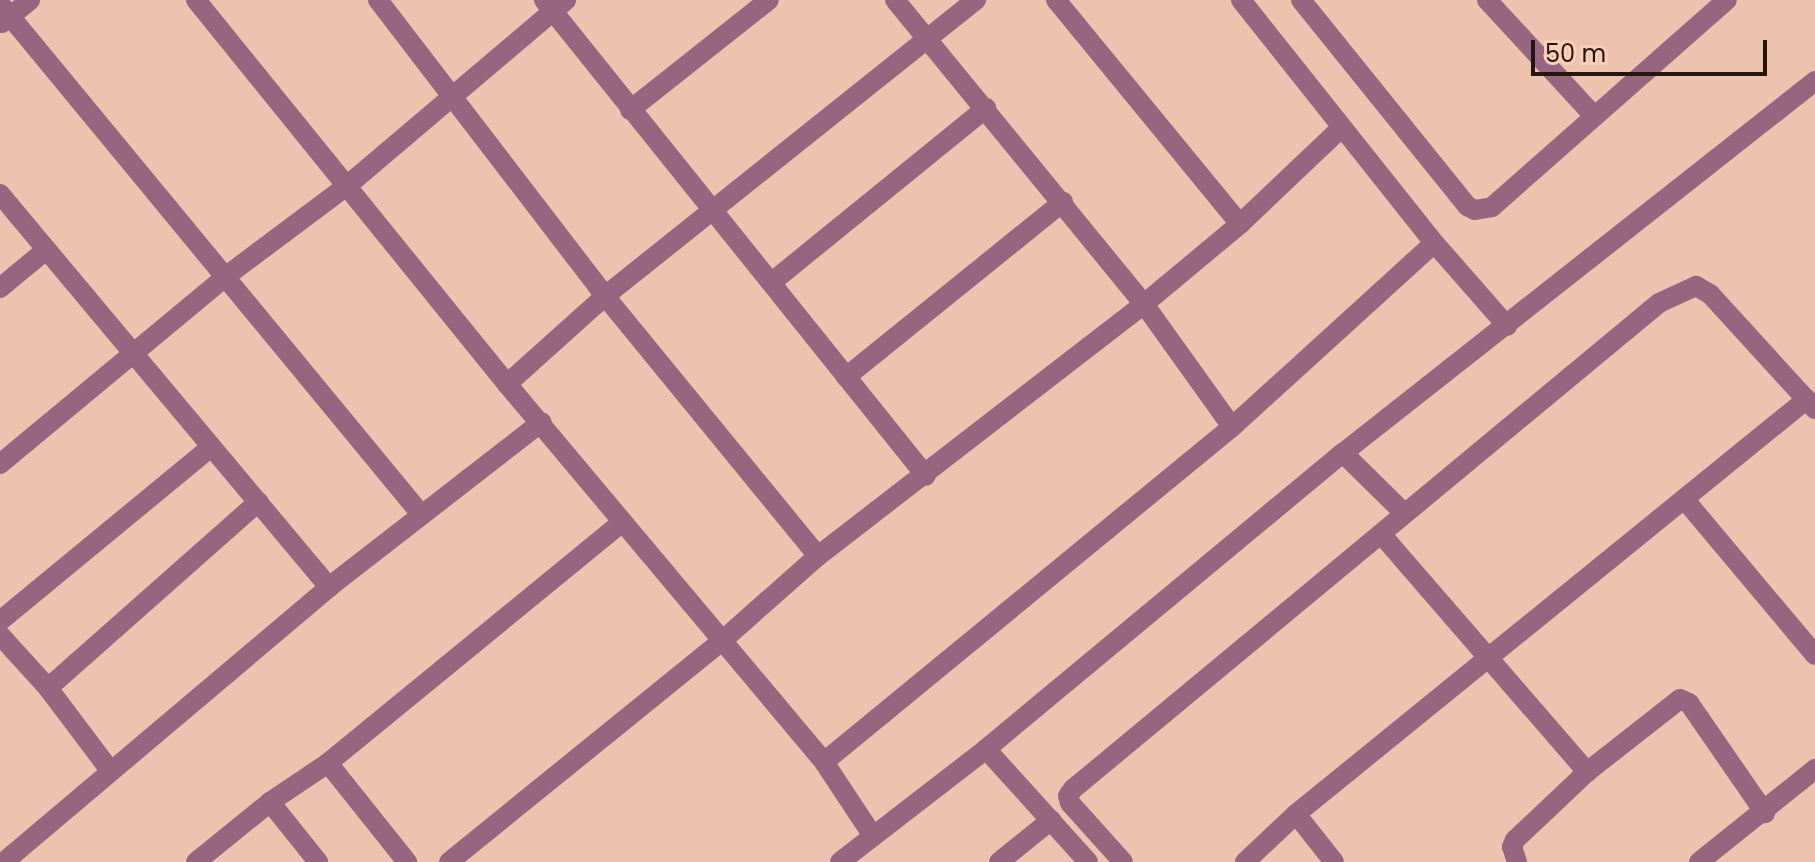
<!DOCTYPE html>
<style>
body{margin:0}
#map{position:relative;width:1815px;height:862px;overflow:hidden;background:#edc2ae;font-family:Poppins,sans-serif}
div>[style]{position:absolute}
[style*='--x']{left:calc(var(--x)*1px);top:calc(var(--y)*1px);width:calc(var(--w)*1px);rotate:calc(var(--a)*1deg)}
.minor>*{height:20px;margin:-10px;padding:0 10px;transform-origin:10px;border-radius:10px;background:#97657f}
span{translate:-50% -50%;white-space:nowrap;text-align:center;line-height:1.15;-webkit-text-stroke:7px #facfba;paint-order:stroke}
.scale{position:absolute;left:1531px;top:40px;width:236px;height:36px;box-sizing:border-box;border:4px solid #24150d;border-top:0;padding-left:10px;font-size:24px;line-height:28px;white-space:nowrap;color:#24150d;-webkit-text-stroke:6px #facfba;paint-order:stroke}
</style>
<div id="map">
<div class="minor">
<div style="--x:196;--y:0;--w:494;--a:51"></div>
<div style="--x:507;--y:384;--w:493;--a:50"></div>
<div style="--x:824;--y:762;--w:89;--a:56.5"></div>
<div style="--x:378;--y:0;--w:373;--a:52.5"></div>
<div style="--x:605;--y:296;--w:336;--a:50.7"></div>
<div style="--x:544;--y:0;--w:610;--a:51.25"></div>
<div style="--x:895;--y:0;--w:393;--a:50.7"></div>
<div style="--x:1144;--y:304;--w:151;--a:54.4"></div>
<div style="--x:1056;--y:0;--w:290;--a:50.6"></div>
<div style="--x:1241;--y:0;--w:304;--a:51.5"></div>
<div style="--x:1430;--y:238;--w:117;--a:48.8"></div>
<div style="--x:1301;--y:0;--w:265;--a:51.1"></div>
<div style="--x:1467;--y:206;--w:9;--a:27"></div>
<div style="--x:1475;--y:210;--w:17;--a:-10"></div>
<div style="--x:1492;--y:207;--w:313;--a:-41.4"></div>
<div style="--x:1487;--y:0;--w:156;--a:47.3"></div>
<div style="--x:0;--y:4;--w:660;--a:50.47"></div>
<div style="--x:2;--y:23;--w:36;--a:-39"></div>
<div style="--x:630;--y:110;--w:177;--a:-38.4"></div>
<div style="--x:0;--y:194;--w:513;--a:50.07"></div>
<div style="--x:772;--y:282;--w:276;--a:-39.1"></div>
<div style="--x:0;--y:288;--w:60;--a:-39.6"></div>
<div style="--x:846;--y:377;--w:279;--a:-38.9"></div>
<div style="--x:507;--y:384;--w:132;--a:-41.9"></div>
<div style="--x:605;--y:296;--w:475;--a:-38.6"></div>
<div style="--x:1343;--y:453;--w:84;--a:44.5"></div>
<div style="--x:0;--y:464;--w:293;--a:-39.7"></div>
<div style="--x:225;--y:277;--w:154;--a:-36.8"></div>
<div style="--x:348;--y:185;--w:286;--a:-40.3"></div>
<div style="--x:1685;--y:500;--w:202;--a:50"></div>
<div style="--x:1381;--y:534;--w:315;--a:49.1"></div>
<div style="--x:0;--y:621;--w:273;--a:-39.5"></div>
<div style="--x:0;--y:635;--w:72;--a:47.8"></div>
<div style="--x:48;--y:688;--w:101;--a:53"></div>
<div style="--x:48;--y:688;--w:281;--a:-41.5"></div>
<div style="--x:986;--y:749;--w:152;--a:47.9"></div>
<div style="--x:824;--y:762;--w:528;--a:-39.39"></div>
<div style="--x:1232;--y:427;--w:273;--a:-42.3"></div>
<div style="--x:328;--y:763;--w:127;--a:51.4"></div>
<div style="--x:270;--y:802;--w:77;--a:51.3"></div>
<div style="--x:1296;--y:814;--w:61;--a:51.6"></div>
<div style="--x:4;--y:862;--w:426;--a:-40.2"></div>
<div style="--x:329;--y:587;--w:269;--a:-37.8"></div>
<div style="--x:196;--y:862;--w:95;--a:-39"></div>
<div style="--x:270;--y:802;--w:70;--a:-33.9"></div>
<div style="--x:328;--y:763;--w:380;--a:-39.3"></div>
<div style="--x:449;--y:862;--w:353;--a:-39"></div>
<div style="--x:723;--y:640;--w:127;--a:-41.5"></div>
<div style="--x:818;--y:556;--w:412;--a:-37.7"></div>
<div style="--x:1144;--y:304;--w:125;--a:-39.8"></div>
<div style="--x:1240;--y:224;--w:139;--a:-43.5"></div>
<div style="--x:840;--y:862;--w:185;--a:-37.7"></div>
<div style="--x:986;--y:749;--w:464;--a:-39.7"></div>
<div style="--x:1343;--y:453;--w:601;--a:-38.24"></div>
<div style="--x:999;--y:862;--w:67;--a:-38.9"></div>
<div style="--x:1123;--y:862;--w:79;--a:-131.9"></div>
<div style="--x:1070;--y:803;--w:7;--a:-106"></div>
<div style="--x:1068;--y:796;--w:9;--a:-54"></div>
<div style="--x:1073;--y:789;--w:761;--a:-39.67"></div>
<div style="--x:1659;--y:303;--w:41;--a:-24.7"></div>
<div style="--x:1696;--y:286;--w:16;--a:30"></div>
<div style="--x:1710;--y:294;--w:156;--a:47.6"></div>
<div style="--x:1245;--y:862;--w:70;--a:-43.3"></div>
<div style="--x:1296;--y:814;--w:658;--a:-39.08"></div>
<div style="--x:1517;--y:862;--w:16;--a:-108"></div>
<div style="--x:1512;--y:847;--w:8;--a:-67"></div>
<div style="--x:1515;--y:840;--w:99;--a:-43.4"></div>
<div style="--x:1587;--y:772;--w:118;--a:-38.1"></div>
<div style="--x:1680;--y:699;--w:10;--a:24"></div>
<div style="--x:1689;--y:703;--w:134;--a:55.4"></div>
<div style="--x:1699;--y:862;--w:149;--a:-38.7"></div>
</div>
<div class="scale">50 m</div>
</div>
